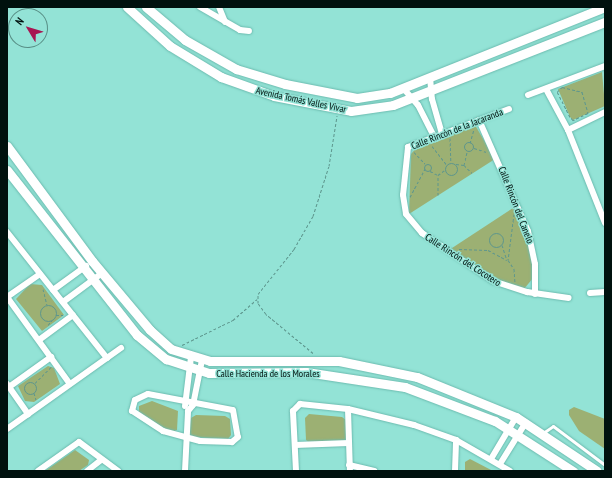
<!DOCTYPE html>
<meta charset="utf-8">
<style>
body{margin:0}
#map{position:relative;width:612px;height:478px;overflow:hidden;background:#93e3d6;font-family:"PT Sans Narrow",sans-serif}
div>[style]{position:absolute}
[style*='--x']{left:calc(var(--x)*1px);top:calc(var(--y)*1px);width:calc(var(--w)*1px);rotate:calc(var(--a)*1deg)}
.green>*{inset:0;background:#9cb073}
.path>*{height:1px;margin-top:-0.5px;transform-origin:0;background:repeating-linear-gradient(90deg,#5d968d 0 3px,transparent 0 5px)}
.path>.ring{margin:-0.5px;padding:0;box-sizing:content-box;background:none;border:1px solid #5d968d;border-radius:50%}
.roads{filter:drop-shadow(0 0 1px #6cbbaf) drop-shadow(0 0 1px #6cbbaf)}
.lane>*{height:3px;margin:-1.5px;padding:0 1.5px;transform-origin:1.5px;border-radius:1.5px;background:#fff}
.street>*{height:6px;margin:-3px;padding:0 3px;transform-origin:3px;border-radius:3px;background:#fff}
.secondary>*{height:9px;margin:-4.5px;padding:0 4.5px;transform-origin:4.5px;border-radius:4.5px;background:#fff}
span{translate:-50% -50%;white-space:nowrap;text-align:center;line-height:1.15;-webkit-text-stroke:3px #93e3d6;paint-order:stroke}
.street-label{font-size:10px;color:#00110e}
.frame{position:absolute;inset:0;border:8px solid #00110e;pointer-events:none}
.north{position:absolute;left:8px;top:8px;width:40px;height:40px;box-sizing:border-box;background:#93e3d6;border:1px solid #588f86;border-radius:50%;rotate:308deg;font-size:11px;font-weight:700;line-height:16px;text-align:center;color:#00110e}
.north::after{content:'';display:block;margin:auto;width:14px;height:18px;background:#a71652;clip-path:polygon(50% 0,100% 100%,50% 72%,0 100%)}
</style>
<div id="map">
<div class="green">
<div style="clip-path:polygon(602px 72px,605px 106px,573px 120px,570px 117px,558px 89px)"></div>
<div style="clip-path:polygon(475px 125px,495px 159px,409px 214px,411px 154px,418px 146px)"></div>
<div style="clip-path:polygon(516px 206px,526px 226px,533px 267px,533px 278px,524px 289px,502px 283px,449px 250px)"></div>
<div style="clip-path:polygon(30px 284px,42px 285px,64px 315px,42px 331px,16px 299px)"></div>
<div style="clip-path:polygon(48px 366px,54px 368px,60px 384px,34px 402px,25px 401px,18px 386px)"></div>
<div style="clip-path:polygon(152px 401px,178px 411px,177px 430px,172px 432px,139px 415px,139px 406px)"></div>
<div style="clip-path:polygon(574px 407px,605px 419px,605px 449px,579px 431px,569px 415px,569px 410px)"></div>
<div style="clip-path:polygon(309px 414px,342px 417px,346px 420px,347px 438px,344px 442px,310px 443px,306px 440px,305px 418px)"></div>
<div style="clip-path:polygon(196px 415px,225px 416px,230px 419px,231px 435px,228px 439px,192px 437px,188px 433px,191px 418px)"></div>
<div style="clip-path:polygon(75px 450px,89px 460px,88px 465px,79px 471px,45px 471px)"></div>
<div style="clip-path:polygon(470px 459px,493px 471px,465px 471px,465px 462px)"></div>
</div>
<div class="path">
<div style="--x:562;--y:87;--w:21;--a:14"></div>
<div style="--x:582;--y:92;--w:22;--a:74"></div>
<div style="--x:588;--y:113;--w:17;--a:155"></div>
<div style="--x:573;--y:120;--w:4;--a:-135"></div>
<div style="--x:570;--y:117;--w:28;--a:-117"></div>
<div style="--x:557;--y:92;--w:7;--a:-45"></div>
<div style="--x:450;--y:138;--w:24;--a:88"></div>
<div class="ring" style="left:464.5px;top:142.5px;width:8px;height:8px"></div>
<div style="--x:470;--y:143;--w:15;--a:-74"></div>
<div style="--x:432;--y:146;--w:24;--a:52"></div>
<div style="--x:474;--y:148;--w:13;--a:18"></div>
<div style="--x:414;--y:152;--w:16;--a:47"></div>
<div class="ring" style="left:445px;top:163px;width:11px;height:11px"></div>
<div style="--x:456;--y:164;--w:8;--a:7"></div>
<div style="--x:464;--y:165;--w:13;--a:-77"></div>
<div class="ring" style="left:424.5px;top:164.5px;width:6px;height:6px"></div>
<div style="--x:464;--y:165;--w:11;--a:45"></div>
<div style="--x:430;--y:171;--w:9;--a:27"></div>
<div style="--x:438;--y:195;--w:20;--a:-90"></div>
<div style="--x:438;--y:175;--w:9;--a:-36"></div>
<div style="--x:410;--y:197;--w:32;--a:-62"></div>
<div style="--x:514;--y:214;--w:46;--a:97.4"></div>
<div style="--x:508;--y:260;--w:11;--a:56"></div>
<div style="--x:514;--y:269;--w:13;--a:86"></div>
<div class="ring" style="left:489px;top:233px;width:13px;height:13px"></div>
<div style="--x:502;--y:245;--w:16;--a:72"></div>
<div style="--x:459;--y:249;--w:29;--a:2"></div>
<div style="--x:488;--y:250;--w:21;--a:28"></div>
<div style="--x:43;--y:289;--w:16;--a:76"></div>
<div class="ring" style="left:40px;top:305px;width:15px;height:15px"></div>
<div style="--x:56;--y:315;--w:7;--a:0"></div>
<div style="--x:48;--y:325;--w:6;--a:-51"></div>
<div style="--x:182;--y:345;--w:57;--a:-26.1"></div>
<div style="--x:233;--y:320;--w:32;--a:-41"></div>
<div style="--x:313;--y:353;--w:61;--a:-140.3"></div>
<div style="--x:266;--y:314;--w:14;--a:-126"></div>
<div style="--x:258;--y:303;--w:9;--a:-90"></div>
<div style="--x:258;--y:294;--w:58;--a:-51.3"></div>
<div style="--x:294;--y:249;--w:38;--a:-60"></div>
<div style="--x:313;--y:216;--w:52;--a:-72.3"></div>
<div style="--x:329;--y:166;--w:51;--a:-80.9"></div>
<div class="ring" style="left:24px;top:382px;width:11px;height:11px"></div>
<div style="--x:35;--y:383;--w:23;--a:-45"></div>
<div style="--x:34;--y:393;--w:7;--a:74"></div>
</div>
<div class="roads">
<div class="lane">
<div style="--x:543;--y:433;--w:12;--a:-35"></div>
<div style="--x:553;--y:426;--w:65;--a:36.9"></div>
</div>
<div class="street">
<div style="--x:200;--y:7;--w:46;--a:29.9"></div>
<div style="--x:240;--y:30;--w:9;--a:6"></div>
<div style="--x:219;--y:7;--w:16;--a:68"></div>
<div style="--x:430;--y:77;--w:22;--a:85"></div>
<div style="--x:432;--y:99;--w:36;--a:74"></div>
<div style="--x:403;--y:88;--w:23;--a:49"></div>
<div style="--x:418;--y:105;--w:36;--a:63"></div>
<div style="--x:546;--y:89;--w:47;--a:61.8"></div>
<div style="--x:568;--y:130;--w:100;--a:68.3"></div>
<div style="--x:528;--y:95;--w:82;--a:-20.6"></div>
<div style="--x:509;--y:109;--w:108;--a:159.4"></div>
<div style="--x:408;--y:147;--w:48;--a:95.9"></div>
<div style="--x:403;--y:195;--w:19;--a:81"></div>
<div style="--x:406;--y:214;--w:25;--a:50"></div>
<div style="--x:422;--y:233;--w:86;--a:34.1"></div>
<div style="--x:493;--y:281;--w:36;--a:18"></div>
<div style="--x:527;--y:292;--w:42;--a:8.1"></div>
<div style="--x:479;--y:120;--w:121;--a:66.2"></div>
<div style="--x:528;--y:231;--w:34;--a:78"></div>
<div style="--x:535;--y:264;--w:30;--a:90"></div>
<div style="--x:568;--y:130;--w:41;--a:-25.9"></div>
<div style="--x:7;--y:232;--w:161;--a:51.6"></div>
<div style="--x:53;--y:290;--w:41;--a:-36"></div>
<div style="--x:590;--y:293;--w:15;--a:-4"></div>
<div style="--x:7;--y:297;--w:107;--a:54.1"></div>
<div style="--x:7;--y:297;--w:40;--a:-34.9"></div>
<div style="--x:63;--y:302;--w:49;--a:-36.6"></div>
<div style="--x:39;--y:340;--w:42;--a:-36.3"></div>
<div style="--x:7;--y:384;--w:37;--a:55"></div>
<div style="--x:9;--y:387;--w:52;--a:-35.5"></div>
<div style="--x:148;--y:394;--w:86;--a:10.7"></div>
<div style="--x:233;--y:410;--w:27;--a:80"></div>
<div style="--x:238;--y:437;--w:8;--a:140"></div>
<div style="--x:232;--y:442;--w:32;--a:-178"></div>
<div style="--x:200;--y:441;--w:38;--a:-165"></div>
<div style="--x:163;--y:431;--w:37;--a:-147"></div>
<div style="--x:132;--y:411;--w:11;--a:-75"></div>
<div style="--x:135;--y:400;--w:14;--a:-25"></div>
<div style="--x:185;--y:406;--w:49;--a:-83"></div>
<div style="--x:348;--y:409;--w:62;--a:88.2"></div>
<div style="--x:7;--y:429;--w:140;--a:-35.4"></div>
<div style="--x:295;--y:445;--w:54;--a:-2.1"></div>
<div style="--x:491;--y:459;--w:49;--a:-59.2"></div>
<div style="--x:500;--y:464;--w:49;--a:-58.2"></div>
<div style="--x:349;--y:465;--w:26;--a:13"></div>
<div style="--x:38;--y:471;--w:50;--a:-35.3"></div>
<div style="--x:79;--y:442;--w:49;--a:36.6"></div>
<div style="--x:87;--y:471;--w:18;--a:-38"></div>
<div style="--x:185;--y:471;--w:60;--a:-87.1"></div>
<div style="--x:188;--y:411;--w:8;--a:-50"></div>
<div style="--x:193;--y:405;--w:46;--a:-78.7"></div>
<div style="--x:296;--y:471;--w:60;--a:-92.9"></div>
<div style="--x:293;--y:411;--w:10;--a:-45"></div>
<div style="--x:300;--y:404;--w:48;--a:5.9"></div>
<div style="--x:348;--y:409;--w:68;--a:13.6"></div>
<div style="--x:414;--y:425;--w:45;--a:19.7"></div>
<div style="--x:456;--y:440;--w:62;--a:29.9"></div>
<div style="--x:455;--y:471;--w:31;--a:-88"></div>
</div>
<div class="secondary">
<div style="--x:127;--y:7;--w:58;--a:42.2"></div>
<div style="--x:170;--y:46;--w:60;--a:31.3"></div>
<div style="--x:221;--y:77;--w:56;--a:19.7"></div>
<div style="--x:274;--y:96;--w:78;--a:11"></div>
<div style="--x:351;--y:111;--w:42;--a:-8.1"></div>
<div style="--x:393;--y:105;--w:228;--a:-21.4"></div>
<div style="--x:146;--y:7;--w:51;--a:40.2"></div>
<div style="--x:185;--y:40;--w:59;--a:29.6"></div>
<div style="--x:236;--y:69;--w:51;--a:17"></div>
<div style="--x:285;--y:84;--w:73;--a:11"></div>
<div style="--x:357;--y:98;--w:33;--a:-9"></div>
<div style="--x:390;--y:93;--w:232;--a:-21.8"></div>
<div style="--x:7;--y:146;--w:143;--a:53.5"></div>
<div style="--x:92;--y:261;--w:90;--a:50"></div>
<div style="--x:150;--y:330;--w:28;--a:42"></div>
<div style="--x:171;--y:349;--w:41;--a:17.1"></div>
<div style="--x:210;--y:361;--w:129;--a:0"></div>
<div style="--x:339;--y:361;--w:80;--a:11.6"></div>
<div style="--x:417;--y:377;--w:107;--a:22"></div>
<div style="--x:516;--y:417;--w:97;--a:33.7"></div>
<div style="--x:7;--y:170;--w:210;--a:51.8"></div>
<div style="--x:137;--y:335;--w:38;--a:40"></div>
<div style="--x:166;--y:359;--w:45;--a:18"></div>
<div style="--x:209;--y:373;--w:97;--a:-0.6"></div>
<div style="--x:306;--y:372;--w:100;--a:8.6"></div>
<div style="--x:405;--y:387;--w:96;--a:20.7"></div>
<div style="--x:495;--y:421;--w:93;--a:32.7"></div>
</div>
</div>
<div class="street-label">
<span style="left:301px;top:100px;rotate:12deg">Avenida Tomás Valles Vivar</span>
<span style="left:457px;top:129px;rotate:-21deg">Calle Rincón de la Jacaranda</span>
<span style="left:516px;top:205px;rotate:69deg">Calle Rincón del Canelo</span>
<span style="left:463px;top:260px;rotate:33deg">Calle Rincón del Cocotero</span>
<span style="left:268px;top:374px">Calle Hacienda de los Morales</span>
</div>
<div class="frame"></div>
<div class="north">N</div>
</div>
